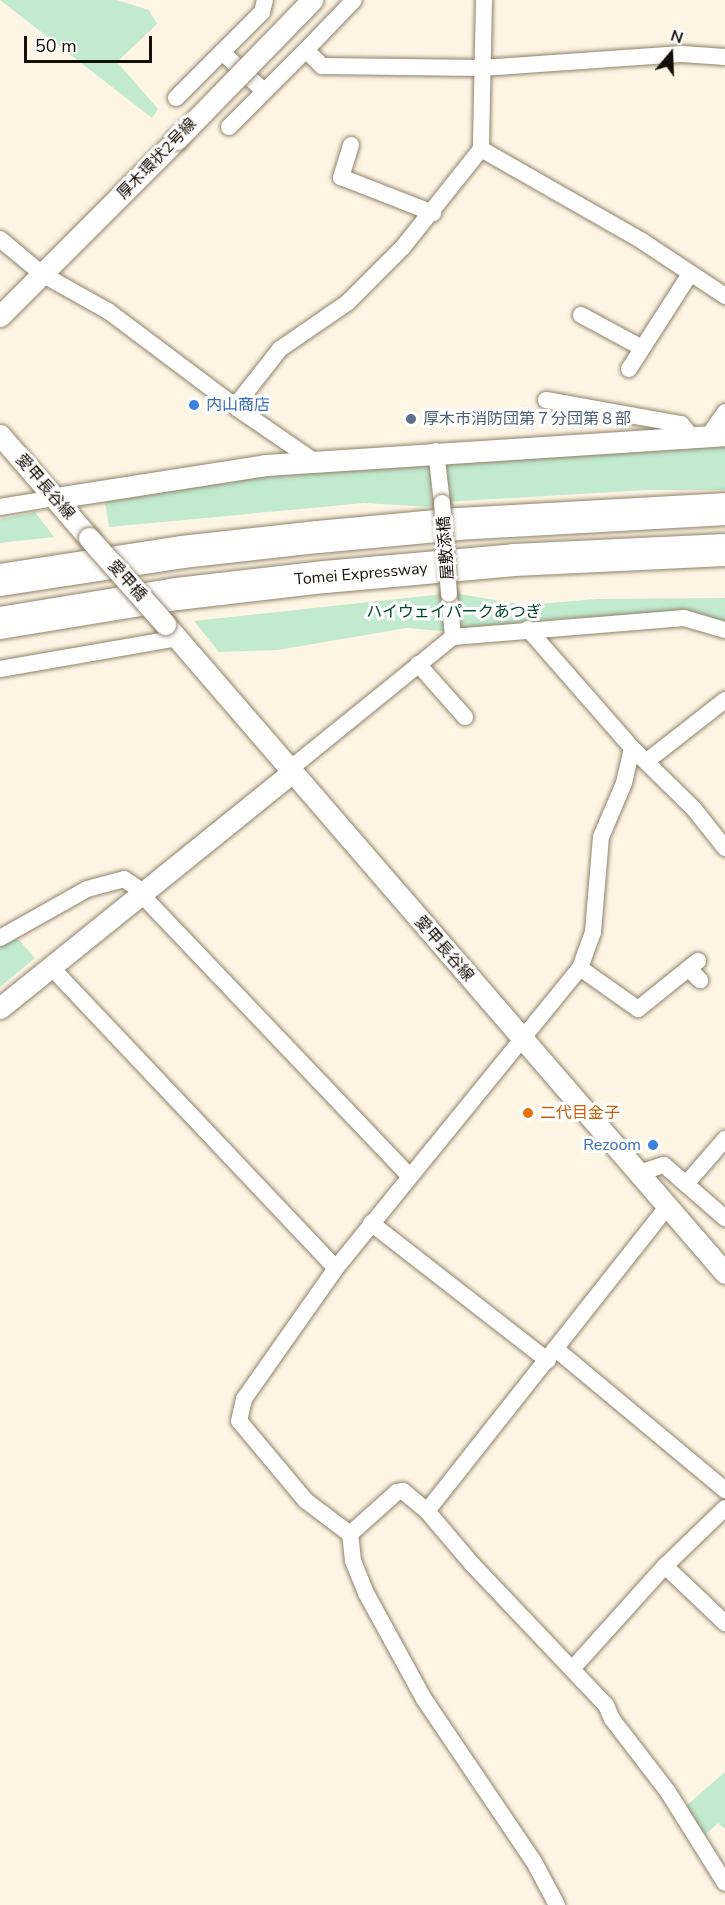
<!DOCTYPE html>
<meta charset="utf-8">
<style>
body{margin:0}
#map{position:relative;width:725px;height:1905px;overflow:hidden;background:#fef5e5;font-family:"Nunito Sans","Noto Sans JP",sans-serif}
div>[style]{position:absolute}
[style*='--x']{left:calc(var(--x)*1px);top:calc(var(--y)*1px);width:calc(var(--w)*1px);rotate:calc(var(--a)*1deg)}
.green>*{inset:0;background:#c1eacf}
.roads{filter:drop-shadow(0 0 2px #90826b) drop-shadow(0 0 2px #90826b)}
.minor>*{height:16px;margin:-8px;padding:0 8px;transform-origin:8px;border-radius:8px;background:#fff}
.tertiary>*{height:21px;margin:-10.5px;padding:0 10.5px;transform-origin:10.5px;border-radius:10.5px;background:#fff}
.motorway>*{height:32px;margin:-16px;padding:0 16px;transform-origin:16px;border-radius:16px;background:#fff}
.bridges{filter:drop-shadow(0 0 2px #90826b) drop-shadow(0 0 2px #90826b)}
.minor-bridge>*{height:16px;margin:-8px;padding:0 8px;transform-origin:8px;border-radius:8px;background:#fff}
.tertiary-bridge>*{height:21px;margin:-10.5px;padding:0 10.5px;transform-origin:10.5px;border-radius:10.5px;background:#fff}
.dots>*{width:16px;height:16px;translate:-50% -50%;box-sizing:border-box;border:3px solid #fff;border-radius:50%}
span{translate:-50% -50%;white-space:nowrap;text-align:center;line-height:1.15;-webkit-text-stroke:6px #fff;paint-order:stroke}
.street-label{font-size:16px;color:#140e06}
.shop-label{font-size:16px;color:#366cbe}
.left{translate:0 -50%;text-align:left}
.right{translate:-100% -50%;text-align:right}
.service-label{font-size:16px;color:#4e5e75}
.park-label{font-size:16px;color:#004828}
.food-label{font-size:16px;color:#c56008}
.north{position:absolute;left:641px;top:24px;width:60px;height:60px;-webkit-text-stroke:4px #fff;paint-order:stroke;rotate:19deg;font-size:16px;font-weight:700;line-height:24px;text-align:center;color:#140e06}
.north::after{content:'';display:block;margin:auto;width:21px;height:27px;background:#140e06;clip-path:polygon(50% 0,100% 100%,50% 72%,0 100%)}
.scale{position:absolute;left:24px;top:36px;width:128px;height:27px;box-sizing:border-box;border:3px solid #140e06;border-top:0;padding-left:8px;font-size:18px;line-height:21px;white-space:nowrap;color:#140e06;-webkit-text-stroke:4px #fff;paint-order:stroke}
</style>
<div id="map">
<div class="green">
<div style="clip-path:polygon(0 0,117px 0,149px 10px,157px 24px,117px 62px,158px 109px,152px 118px)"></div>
<div style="clip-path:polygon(725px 445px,725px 490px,647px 490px,444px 502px,445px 482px,431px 484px,431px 507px,364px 503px,109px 527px,105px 502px,279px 473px)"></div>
<div style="clip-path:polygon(35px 512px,54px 537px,0 543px,0 519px)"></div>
<div style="clip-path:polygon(453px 593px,525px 605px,597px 599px,725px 598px,725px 624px,686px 612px,555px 619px,512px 627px,456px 632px,406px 628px,278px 650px,219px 652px,194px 621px)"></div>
<div style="clip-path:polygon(8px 938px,19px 940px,35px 958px,0 987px,0 943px)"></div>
<div style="clip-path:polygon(725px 1772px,725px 1829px,718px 1823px,705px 1835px,686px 1806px)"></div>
</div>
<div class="roads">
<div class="minor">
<div style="--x:484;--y:0;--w:149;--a:91.2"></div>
<div style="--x:481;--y:149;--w:185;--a:29.7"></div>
<div style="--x:642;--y:241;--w:100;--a:33.5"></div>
<div style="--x:306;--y:50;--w:69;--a:-46.2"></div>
<div style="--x:222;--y:52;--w:57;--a:42.9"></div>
<div style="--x:176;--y:98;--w:122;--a:-45"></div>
<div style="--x:262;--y:12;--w:12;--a:-76"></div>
<div style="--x:229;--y:127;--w:109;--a:-45"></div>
<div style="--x:306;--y:50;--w:23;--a:45"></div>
<div style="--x:322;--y:66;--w:160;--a:0.7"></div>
<div style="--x:482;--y:68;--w:200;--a:-4"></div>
<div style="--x:682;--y:54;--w:43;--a:4"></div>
<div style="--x:351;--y:145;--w:34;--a:107"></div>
<div style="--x:341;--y:177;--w:99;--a:21.4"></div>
<div style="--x:0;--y:239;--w:55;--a:39.8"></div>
<div style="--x:42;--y:274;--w:76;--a:29.3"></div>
<div style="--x:108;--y:311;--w:161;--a:36.9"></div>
<div style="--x:581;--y:315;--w:69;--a:28.4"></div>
<div style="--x:629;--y:369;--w:113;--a:-57.3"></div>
<div style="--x:546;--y:400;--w:137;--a:10.1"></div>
<div style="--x:681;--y:424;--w:16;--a:50"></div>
<div style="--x:709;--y:435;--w:28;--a:-55"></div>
<div style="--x:436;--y:451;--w:52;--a:83.4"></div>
<div style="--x:314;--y:461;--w:93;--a:-145.5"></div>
<div style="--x:237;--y:408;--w:9;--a:-69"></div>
<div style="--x:240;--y:400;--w:65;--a:-51.9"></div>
<div style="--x:280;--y:349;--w:81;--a:-34.5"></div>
<div style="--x:347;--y:303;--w:79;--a:-45"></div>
<div style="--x:403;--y:247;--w:125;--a:-51.5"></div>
<div style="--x:0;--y:507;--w:56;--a:-9.3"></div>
<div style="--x:449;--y:594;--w:43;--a:84.7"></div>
<div style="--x:528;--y:629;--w:158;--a:48.8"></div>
<div style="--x:632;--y:748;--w:87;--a:44.5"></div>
<div style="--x:694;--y:809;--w:50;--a:51.5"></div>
<div style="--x:418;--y:664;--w:71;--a:48.4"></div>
<div style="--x:0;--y:669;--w:180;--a:-9.9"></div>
<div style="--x:647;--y:761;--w:99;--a:-38"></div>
<div style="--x:292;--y:772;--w:9;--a:-63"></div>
<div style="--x:296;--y:764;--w:202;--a:-39"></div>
<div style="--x:453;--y:637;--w:232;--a:-4.7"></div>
<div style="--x:684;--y:618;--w:43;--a:16.3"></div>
<div style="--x:140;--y:893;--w:390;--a:46.4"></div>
<div style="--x:0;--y:938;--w:100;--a:-29.4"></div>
<div style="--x:87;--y:889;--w:38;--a:-15"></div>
<div style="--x:124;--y:879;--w:22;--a:34"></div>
<div style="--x:50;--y:966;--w:416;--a:46.6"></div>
<div style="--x:580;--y:968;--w:71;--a:35.3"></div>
<div style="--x:638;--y:1009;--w:77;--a:-38.7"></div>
<div style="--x:689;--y:969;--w:16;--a:45"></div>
<div style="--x:639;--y:1173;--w:26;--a:-18"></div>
<div style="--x:664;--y:1165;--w:81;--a:41"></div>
<div style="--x:686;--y:1184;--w:60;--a:-49.1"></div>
<div style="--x:371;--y:1223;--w:224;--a:37.9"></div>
<div style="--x:557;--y:1350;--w:219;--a:39.8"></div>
<div style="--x:427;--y:1511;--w:389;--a:-51.7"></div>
<div style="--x:350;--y:1534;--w:63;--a:-41.8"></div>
<div style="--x:397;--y:1492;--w:6;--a:-9"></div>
<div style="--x:403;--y:1491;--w:31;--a:40"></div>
<div style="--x:427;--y:1511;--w:70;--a:49.7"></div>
<div style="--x:472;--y:1564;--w:195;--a:46.5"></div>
<div style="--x:606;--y:1705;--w:15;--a:67"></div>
<div style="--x:612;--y:1719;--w:92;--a:52.5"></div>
<div style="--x:668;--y:1792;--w:107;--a:57.9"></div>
<div style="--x:665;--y:1566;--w:83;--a:43.5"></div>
<div style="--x:573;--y:1668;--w:137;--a:-48"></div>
<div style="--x:665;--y:1566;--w:83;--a:-44"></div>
<div style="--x:557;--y:1905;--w:49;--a:-118.1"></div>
<div style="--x:534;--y:1862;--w:197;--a:-124"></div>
<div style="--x:424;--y:1699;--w:121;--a:-118.7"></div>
<div style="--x:366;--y:1593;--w:35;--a:-112"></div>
<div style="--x:353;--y:1561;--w:27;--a:-96"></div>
<div style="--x:350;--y:1534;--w:55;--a:-143.1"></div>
<div style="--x:306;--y:1501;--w:104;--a:-129.9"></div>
<div style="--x:239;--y:1421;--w:23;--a:-77"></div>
<div style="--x:244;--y:1399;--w:160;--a:-54.9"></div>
<div style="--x:336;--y:1268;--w:387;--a:-50.9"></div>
<div style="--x:580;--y:968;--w:38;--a:-70"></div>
<div style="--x:593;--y:932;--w:95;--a:-85.2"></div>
<div style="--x:601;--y:837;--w:59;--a:-66.9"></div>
<div style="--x:624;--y:783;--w:36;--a:-77"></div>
</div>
<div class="tertiary">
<div style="--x:0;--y:316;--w:250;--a:-45"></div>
<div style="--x:0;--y:435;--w:136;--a:49.2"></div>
<div style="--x:55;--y:498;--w:213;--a:-8.9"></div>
<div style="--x:265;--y:465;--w:461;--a:-3.7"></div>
<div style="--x:165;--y:624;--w:857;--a:49.21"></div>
<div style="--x:0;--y:1008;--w:375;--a:-38.9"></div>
</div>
<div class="motorway">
<div style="--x:0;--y:580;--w:184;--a:-8.7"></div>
<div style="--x:182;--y:552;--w:137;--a:-6.3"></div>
<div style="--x:318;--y:537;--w:141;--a:-5.3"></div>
<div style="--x:458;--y:524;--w:267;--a:-3.2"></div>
<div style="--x:0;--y:623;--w:179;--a:-9.3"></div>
<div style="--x:177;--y:594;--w:149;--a:-6.6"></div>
<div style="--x:325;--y:577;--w:190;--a:-5.1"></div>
<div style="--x:514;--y:560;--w:211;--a:-2.7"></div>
</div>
</div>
<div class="bridges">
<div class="minor-bridge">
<div style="--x:442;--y:503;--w:91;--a:85.6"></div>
</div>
<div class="tertiary-bridge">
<div style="--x:177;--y:139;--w:194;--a:-45.8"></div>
<div style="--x:89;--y:538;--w:115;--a:48.5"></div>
</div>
</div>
<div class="dots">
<div style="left:194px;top:405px;background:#3f7fe0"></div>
<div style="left:411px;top:419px;background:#5c6f8a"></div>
<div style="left:528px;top:1113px;background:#e8710a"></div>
<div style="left:653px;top:1145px;background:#3f7fe0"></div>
</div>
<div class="street-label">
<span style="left:157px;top:159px;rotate:-46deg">厚木環状2号線</span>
<span style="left:45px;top:487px;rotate:49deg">愛甲長谷線</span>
<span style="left:446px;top:548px;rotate:-94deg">屋敷添橋</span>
<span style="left:361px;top:574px;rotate:-5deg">Tomei Expressway</span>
<span style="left:127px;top:581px;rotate:48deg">愛甲橋</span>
<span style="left:444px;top:949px;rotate:49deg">愛甲長谷線</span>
</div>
<div class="shop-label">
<span class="left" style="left:206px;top:405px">内山商店</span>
<span class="right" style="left:641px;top:1145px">Rezoom</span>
</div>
<div class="service-label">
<span class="left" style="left:423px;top:419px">厚木市消防団第７分団第８部</span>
</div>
<div class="park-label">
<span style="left:454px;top:612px">ハイウェイパークあつぎ</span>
</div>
<div class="food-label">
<span class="left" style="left:540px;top:1113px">二代目金子</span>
</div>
<div class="north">N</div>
<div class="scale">50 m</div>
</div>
